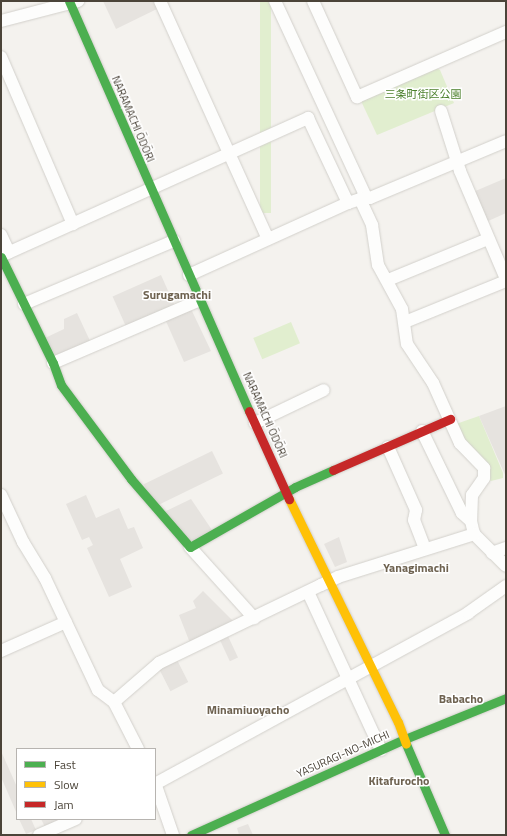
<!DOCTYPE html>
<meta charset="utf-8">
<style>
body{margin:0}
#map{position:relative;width:507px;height:836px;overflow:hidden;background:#f4f2ee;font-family:"Titillium Web","Noto Sans JP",sans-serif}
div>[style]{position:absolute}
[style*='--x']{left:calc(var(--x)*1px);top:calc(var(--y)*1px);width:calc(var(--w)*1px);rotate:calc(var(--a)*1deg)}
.green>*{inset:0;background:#e1eecf;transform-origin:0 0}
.parking>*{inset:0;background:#e6e3df;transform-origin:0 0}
.roads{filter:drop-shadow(0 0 1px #d2d0cb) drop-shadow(0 0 1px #d2d0cb)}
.street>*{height:12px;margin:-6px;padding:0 6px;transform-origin:6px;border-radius:6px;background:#fdfdfc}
.fast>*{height:9px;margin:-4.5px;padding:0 4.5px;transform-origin:4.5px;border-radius:4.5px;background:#4caf50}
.slow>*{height:9px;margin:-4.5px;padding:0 4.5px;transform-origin:4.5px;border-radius:4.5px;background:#ffc107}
.jam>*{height:9px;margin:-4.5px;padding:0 4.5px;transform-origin:4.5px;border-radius:4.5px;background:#c62828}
span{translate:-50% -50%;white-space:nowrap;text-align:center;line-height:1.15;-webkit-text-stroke:3px #fff;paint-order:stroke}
.park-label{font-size:11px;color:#4a7f2a}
.street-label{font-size:11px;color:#4b4439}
.neighbourhood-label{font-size:12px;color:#6e6250;font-weight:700}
.frame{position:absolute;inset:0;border:2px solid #4b4439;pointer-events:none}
.legend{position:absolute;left:16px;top:748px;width:140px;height:72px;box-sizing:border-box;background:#fff;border:1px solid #b7b4b0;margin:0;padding:5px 7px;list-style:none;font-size:12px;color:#4b4439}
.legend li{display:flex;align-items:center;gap:8px;height:20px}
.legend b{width:20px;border:1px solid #b7b4b0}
</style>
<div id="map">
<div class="green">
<div style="left:260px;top:1px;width:11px;height:212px"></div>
<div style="clip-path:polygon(435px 67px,440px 70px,454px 103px,377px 135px,361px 101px)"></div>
<div style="left:291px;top:322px;width:23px;height:41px;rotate:67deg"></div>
<div style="clip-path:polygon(479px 416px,503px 473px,503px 478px,491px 481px,484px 478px,453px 425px)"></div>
</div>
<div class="parking">
<div style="clip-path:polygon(103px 1px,155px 1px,159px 8px,116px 29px)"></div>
<div style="clip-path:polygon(506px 178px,506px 213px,486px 222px,473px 192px)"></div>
<div style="left:161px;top:275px;width:34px;height:53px;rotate:66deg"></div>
<div style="clip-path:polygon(188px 309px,192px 311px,211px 351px,184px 362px,165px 319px)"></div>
<div style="clip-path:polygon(77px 313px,91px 343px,56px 357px,45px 338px,64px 329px,64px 319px)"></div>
<div style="clip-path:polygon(506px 406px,506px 477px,479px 416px)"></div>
<div style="left:212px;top:451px;width:25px;height:76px;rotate:64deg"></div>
<div style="clip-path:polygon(86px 495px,96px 518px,119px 508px,128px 529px,134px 527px,143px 548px,120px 559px,132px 587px,109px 597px,87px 548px,93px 545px,89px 537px,82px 540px,66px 504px)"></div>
<div style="clip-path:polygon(191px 499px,212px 530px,191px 542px,164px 512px)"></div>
<div style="clip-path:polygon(339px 537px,347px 562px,335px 567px,324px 544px)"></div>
<div style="clip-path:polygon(203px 591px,234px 622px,190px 643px,179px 615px,196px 608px,193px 601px)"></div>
<div style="left:227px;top:634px;width:26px;height:9px;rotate:65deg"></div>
<div style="left:176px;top:658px;width:27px;height:20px;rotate:63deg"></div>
<div style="clip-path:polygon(1px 751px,17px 787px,17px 814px,1px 777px)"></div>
<div style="clip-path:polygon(19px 819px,31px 819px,36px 830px,26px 834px)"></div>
<div style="clip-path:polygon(41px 819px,64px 819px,45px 827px)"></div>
<div style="clip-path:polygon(248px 824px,253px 835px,239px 835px,237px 828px)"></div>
</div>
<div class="roads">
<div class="street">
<div style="--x:160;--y:1;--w:261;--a:65.6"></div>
<div style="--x:275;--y:1;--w:216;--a:65.1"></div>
<div style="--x:313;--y:1;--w:106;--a:65.4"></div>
<div style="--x:357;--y:97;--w:163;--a:-23.6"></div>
<div style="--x:1;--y:21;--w:80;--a:-14.6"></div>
<div style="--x:1;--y:57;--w:182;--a:66.7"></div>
<div style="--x:441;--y:111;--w:63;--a:72.4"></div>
<div style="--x:460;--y:171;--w:117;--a:66.9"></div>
<div style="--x:360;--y:199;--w:29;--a:65"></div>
<div style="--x:372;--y:225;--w:40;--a:81.5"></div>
<div style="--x:378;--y:265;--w:50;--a:61.4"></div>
<div style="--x:402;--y:309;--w:35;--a:82"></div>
<div style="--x:407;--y:344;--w:47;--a:56.3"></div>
<div style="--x:433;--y:383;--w:66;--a:65.8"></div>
<div style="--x:460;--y:443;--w:35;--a:46"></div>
<div style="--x:484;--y:468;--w:10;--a:90"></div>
<div style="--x:484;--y:478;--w:21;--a:125"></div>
<div style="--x:472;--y:495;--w:26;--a:92"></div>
<div style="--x:471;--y:521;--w:13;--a:77"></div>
<div style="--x:474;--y:534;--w:45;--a:45"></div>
<div style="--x:1;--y:235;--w:19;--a:65"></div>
<div style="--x:1;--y:256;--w:337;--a:-24.2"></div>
<div style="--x:308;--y:118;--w:94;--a:64.8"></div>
<div style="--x:189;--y:275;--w:175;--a:-24.4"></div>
<div style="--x:348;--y:203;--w:19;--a:-18"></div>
<div style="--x:366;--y:197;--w:4;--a:14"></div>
<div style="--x:370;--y:198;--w:147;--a:-22.7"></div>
<div style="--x:388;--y:280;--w:108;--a:-22.3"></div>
<div style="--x:24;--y:304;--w:163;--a:-22.8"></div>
<div style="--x:405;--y:322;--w:109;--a:-22.1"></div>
<div style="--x:53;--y:363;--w:160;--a:-23.2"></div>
<div style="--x:255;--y:423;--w:76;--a:-25.6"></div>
<div style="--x:422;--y:431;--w:91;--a:64"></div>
<div style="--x:462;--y:513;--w:12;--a:42"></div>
<div style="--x:388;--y:447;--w:69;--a:66"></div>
<div style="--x:416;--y:510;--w:10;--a:101"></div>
<div style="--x:414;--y:520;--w:31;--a:69"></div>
<div style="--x:1;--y:495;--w:52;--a:64.9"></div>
<div style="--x:23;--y:542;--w:42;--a:58.6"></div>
<div style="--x:45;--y:578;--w:124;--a:64.7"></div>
<div style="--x:98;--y:690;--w:20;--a:37"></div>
<div style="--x:114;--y:702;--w:53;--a:62.9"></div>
<div style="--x:190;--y:547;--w:96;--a:48"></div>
<div style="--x:492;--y:553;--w:15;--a:-20"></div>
<div style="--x:308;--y:592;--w:174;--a:65.2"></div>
<div style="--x:1;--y:651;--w:71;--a:-24"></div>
<div style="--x:114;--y:702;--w:60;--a:-40.9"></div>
<div style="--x:159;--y:663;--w:180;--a:-25.7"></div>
<div style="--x:321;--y:585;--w:19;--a:-25"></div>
<div style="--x:338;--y:577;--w:143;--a:-17.5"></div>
<div style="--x:155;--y:783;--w:55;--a:70.9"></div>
<div style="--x:155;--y:784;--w:357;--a:-28.6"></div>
<div style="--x:468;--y:613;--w:47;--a:-35.4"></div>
<div style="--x:39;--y:835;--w:40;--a:-23.4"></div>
</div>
<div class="fast">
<div style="--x:69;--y:1;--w:448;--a:66.3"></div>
<div style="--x:1;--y:257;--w:118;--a:63.9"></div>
<div style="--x:53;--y:363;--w:23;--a:70"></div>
<div style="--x:61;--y:385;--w:117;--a:53.3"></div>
<div style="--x:131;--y:479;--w:90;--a:49.1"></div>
<div style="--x:190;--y:547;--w:121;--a:-29.7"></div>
<div style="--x:295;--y:487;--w:42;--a:-24.1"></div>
<div style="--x:406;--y:744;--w:99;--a:66.8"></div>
<div style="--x:191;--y:835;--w:235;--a:-24.2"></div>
<div style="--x:405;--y:739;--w:109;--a:-22.1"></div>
</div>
<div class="slow">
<div style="--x:289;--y:499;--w:248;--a:64"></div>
<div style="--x:398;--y:722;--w:23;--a:70"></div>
</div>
<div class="jam">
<div style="--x:249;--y:411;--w:97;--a:65.6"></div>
<div style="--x:333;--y:470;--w:128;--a:-23.6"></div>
</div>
</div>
<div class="park-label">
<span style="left:423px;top:94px">三条町街区公園</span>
</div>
<div class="street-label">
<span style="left:133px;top:119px;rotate:67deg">NARAMACHI ŌDŌRI</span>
<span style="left:265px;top:415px;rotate:66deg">NARAMACHI ŌDŌRI</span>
<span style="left:343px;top:754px;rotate:-24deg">YASURAGI-NO-MICHI</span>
</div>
<div class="neighbourhood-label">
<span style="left:177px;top:295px">Surugamachi</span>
<span style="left:416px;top:568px">Yanagimachi</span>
<span style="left:461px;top:699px">Babacho</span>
<span style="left:248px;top:710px">Minamiuoyacho</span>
<span style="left:399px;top:781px">Kitafurocho</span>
</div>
<div class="frame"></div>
<ul class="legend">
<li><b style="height:5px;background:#4caf50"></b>Fast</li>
<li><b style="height:5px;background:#ffc107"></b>Slow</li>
<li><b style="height:5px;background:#c62828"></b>Jam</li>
</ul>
</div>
